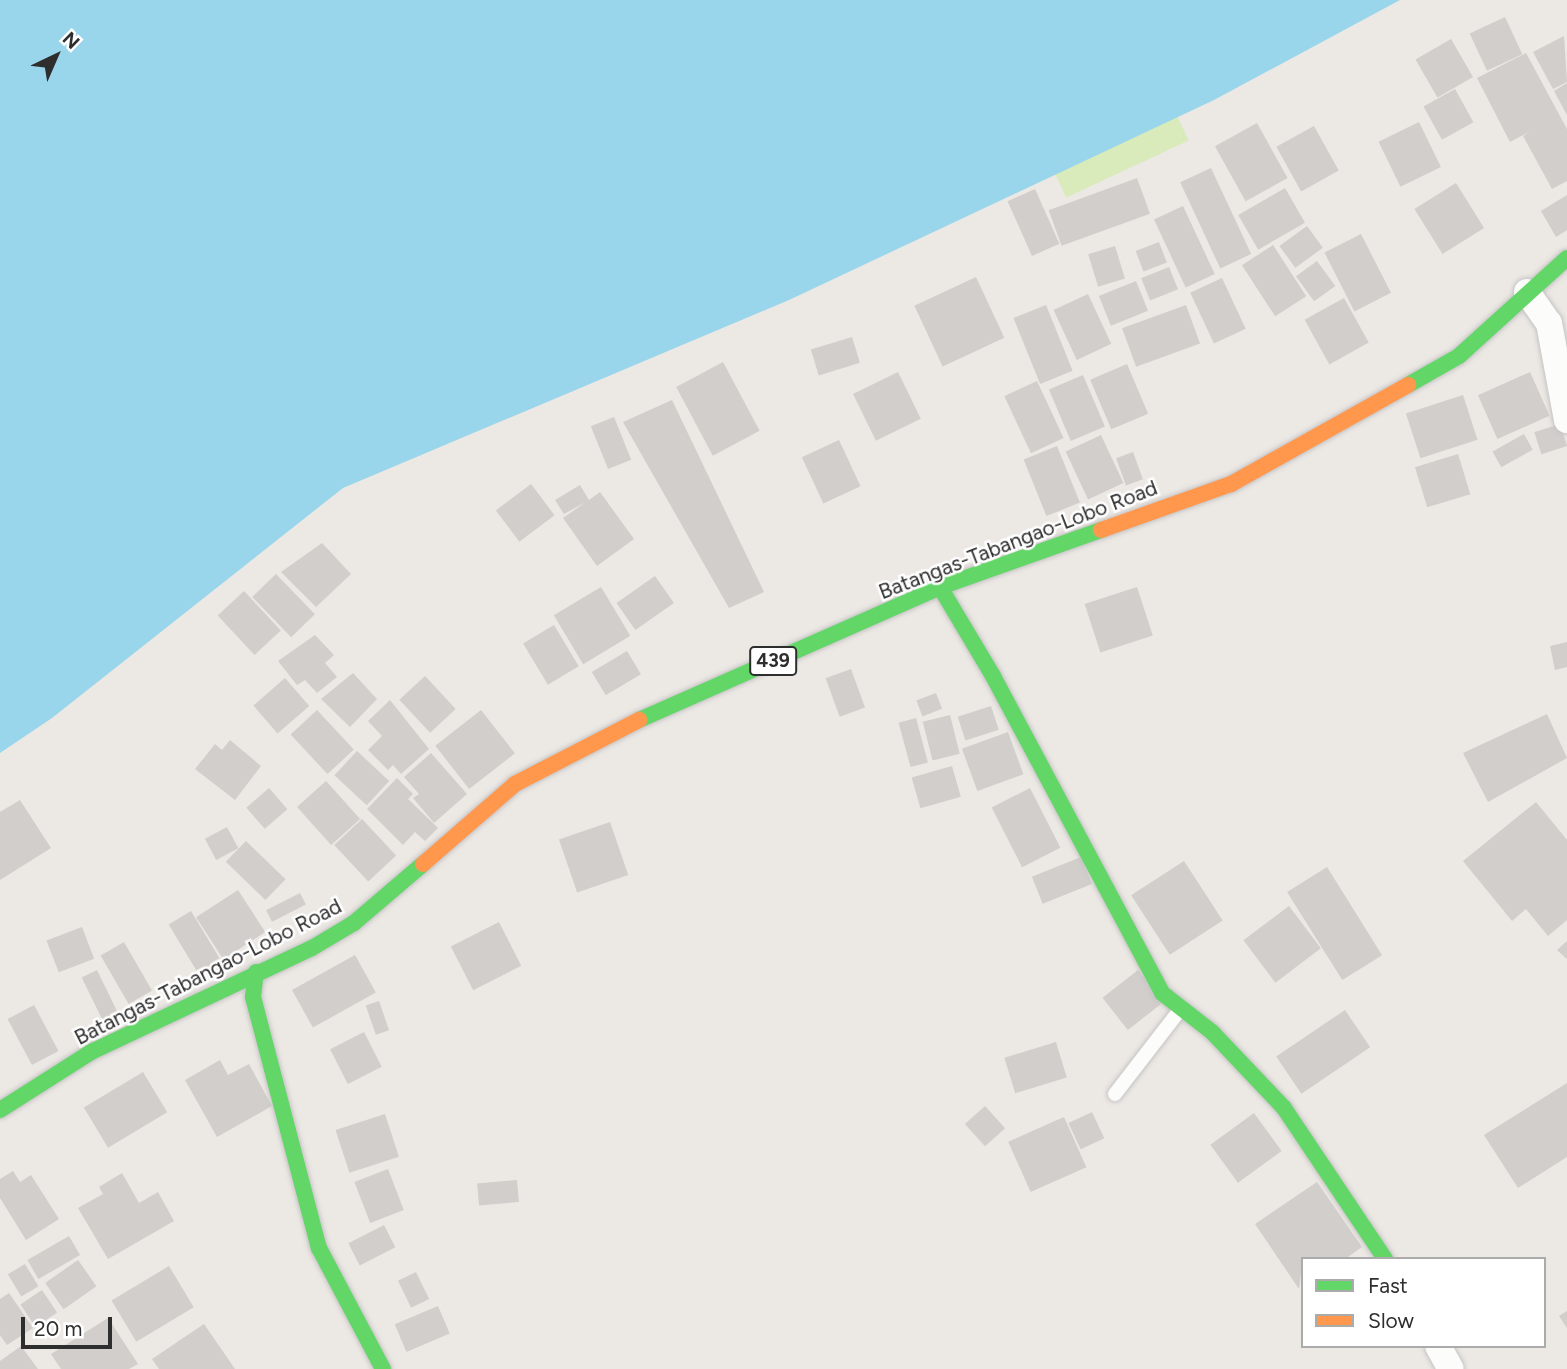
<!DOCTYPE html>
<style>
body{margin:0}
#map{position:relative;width:1567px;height:1369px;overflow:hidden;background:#ece8e4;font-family:Figtree,sans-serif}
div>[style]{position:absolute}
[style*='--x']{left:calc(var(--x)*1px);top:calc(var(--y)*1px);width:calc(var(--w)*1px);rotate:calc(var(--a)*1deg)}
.pitch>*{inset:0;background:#d9eabb;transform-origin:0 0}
.water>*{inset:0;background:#99d6ec}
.building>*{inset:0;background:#d1cecb;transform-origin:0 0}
.roads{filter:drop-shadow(0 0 2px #c5c4c5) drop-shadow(0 0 2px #c5c4c5)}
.lane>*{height:14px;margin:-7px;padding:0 7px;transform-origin:7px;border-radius:7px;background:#fcfcfb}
.street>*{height:26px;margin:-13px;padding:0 13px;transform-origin:13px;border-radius:13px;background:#fcfcfb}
.fast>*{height:16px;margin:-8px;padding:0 8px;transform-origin:8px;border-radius:8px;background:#63d668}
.slow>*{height:16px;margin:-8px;padding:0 8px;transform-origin:8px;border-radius:8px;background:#ff974d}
span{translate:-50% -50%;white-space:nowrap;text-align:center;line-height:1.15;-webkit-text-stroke:5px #fff;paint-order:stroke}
.shield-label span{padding:2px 5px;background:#fff;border:2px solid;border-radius:5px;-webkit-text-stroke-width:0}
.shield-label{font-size:19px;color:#2e2e2e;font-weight:700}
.street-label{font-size:21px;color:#2e2e2e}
.legend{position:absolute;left:1301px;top:1257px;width:245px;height:91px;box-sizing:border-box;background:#fff;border:2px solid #ababab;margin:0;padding:9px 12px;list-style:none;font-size:21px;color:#2e2e2e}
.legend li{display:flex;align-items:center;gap:14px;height:35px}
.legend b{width:35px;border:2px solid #ababab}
.north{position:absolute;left:21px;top:21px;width:70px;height:70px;-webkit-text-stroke:5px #fff;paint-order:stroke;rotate:44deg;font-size:19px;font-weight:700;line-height:28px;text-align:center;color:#2e2e2e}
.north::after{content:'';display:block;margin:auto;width:24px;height:32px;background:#2e2e2e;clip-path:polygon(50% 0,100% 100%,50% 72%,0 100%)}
.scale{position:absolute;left:21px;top:1317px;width:91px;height:32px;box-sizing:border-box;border:4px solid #2e2e2e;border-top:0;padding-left:9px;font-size:21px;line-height:24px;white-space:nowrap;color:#2e2e2e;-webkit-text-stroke:5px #fff;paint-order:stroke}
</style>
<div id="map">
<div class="pitch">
<div style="left:1159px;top:77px;width:70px;height:135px;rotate:65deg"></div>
</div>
<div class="water">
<div style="clip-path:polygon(0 0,1400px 0,1214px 100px,789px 300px,343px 488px,52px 718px,0 753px)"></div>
</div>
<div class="building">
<div style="left:1505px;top:17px;width:41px;height:39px;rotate:65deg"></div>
<div style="clip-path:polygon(1564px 36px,1567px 82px,1553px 89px,1533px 52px)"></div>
<div style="left:1451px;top:39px;width:44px;height:41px;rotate:60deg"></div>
<div style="clip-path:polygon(1526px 53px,1567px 129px,1567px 181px,1552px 189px,1523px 136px,1531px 131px,1510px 142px,1477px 78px)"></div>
<div style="clip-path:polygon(1567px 83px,1567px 115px,1554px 91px)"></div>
<div style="left:1455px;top:89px;width:38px;height:36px;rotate:61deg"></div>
<div style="left:1419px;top:122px;width:50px;height:45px;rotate:64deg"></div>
<div style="left:1257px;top:123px;width:63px;height:48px;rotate:61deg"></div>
<div style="left:1314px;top:126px;width:51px;height:43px;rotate:61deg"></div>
<div style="left:1211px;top:168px;width:95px;height:34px;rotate:65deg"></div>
<div style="left:1137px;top:178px;width:38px;height:94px;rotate:70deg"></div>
<div style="left:1456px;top:183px;width:53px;height:49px;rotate:58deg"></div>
<div style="left:1285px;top:188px;width:40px;height:54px;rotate:60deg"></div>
<div style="left:1035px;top:189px;width:60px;height:30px;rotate:66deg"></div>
<div style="clip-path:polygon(1567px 195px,1567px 230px,1556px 237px,1541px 211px)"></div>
<div style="left:1183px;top:206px;width:75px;height:32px;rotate:65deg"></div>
<div style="left:1307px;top:226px;width:27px;height:34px;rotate:54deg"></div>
<div style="left:1361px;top:234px;width:66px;height:41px;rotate:63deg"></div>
<div style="left:1159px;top:242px;width:22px;height:25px;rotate:69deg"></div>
<div style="left:1273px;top:245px;width:61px;height:37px;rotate:57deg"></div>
<div style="left:1115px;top:246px;width:34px;height:28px;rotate:73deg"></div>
<div style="left:1317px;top:261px;width:31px;height:26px;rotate:54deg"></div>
<div style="left:1169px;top:267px;width:24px;height:30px;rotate:68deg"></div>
<div style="left:976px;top:277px;width:67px;height:68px;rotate:65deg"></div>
<div style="left:1222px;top:278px;width:56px;height:35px;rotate:65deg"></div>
<div style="left:1136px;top:281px;width:32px;height:40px;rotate:68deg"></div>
<div style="left:1088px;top:294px;width:55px;height:38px;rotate:65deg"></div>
<div style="left:1344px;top:298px;width:51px;height:45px;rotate:61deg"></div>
<div style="left:1046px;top:305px;width:71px;height:35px;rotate:68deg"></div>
<div style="left:1186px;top:305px;width:41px;height:68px;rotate:70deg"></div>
<div style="left:852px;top:337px;width:27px;height:43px;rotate:73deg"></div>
<div style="left:723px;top:362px;width:78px;height:53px;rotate:62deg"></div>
<div style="left:1127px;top:364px;width:54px;height:40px;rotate:67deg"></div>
<div style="left:898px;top:372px;width:52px;height:50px;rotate:64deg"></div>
<div style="left:1530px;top:372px;width:48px;height:57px;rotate:66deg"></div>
<div style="left:1083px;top:375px;width:56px;height:37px;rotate:67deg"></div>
<div style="left:1037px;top:381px;width:63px;height:36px;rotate:65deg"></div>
<div style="left:1463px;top:395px;width:47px;height:60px;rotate:72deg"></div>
<div style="clip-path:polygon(672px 400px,764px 592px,729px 608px,623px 422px)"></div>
<div style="left:614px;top:417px;width:46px;height:25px;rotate:68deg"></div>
<div style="left:1560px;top:424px;width:23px;height:27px;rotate:72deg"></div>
<div style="left:1524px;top:434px;width:18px;height:36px;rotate:61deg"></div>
<div style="left:1101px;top:435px;width:53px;height:39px;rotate:65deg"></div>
<div style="left:839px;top:440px;width:51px;height:41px;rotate:65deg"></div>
<div style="left:1057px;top:446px;width:61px;height:36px;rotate:68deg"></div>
<div style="left:1133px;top:452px;width:29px;height:18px;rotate:70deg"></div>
<div style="left:1458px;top:454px;width:42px;height:45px;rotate:73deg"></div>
<div style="left:531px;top:484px;width:39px;height:44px;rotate:53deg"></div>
<div style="clip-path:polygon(580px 485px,589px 500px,600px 492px,634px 539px,597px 566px,563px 518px,586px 502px,564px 514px,555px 500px)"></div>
<div style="clip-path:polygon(322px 543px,351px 574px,316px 607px,281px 572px)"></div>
<div style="left:276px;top:574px;width:56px;height:33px;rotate:46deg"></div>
<div style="left:655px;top:576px;width:33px;height:47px;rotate:55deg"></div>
<div style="left:601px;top:587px;width:57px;height:55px;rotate:59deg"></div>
<div style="left:1137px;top:587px;width:51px;height:55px;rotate:72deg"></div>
<div style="left:244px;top:591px;width:54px;height:36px;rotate:47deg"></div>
<div style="left:554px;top:625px;width:48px;height:36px;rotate:59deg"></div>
<div style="clip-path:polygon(315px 635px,334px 655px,325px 663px,337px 677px,317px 693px,305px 680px,297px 685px,278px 661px)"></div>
<div style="clip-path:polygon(1567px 642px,1567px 667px,1555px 670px,1550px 646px)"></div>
<div style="left:627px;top:651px;width:27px;height:41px;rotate:59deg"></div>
<div style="left:851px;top:669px;width:41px;height:27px;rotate:70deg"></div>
<div style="clip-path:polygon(353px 673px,377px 699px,350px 727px,321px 699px)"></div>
<div style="left:425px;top:676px;width:45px;height:35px;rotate:47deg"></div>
<div style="left:285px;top:678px;width:37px;height:42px;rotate:49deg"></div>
<div style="left:936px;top:693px;width:17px;height:21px;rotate:69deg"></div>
<div style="clip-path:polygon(390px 700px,429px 749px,401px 774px,393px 765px,388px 770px,368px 750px,382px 736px,368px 721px)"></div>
<div style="left:991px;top:706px;width:25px;height:35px;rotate:72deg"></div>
<div style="left:317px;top:710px;width:54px;height:36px;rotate:47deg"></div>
<div style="left:481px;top:710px;width:55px;height:58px;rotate:52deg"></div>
<div style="clip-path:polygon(1547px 714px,1567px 758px,1488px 802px,1463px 753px)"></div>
<div style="left:950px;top:715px;width:40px;height:28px;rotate:76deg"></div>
<div style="left:916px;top:718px;width:46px;height:18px;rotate:75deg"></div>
<div style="left:1008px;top:732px;width:45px;height:49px;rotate:70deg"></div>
<div style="clip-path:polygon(230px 740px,261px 766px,235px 800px,195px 769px,215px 744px,222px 750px)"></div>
<div style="left:357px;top:751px;width:44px;height:33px;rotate:43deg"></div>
<div style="clip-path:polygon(431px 753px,467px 794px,434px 823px,413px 798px,419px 794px,404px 777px)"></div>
<div style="left:952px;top:766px;width:32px;height:42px;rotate:74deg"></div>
<div style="clip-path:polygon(397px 778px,413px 794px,408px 799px,438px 828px,425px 841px,415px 832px,403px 845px,367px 809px)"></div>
<div style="left:326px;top:781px;width:51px;height:39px;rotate:48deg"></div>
<div style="left:269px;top:788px;width:28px;height:30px;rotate:49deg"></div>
<div style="left:1030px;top:788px;width:67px;height:43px;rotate:63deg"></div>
<div style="clip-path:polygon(20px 800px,51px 848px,0 880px,0 812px)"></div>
<div style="clip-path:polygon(1536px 802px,1567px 840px,1567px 920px,1548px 936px,1526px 909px,1512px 921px,1463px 861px)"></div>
<div style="left:362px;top:819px;width:50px;height:38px;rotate:47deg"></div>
<div style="left:610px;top:822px;width:56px;height:54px;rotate:71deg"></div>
<div style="left:227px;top:827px;width:24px;height:25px;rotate:62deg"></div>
<div style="left:246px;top:841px;width:55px;height:29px;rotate:44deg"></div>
<div style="left:1081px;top:857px;width:29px;height:53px;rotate:68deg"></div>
<div style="left:1184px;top:861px;width:71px;height:63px;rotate:57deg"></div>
<div style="left:1327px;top:867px;width:104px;height:47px;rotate:58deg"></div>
<div style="left:238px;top:890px;width:50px;height:50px;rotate:57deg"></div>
<div style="left:300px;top:893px;width:13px;height:38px;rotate:63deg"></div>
<div style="left:1289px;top:906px;width:53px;height:57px;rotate:53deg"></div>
<div style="left:191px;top:911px;width:57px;height:26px;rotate:59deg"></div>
<div style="left:499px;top:922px;width:49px;height:54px;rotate:63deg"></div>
<div style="left:82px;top:927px;width:34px;height:38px;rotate:69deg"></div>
<div style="clip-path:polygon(1567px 941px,1567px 959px,1557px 950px)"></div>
<div style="left:124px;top:942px;width:56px;height:27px;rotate:60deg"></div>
<div style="left:355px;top:955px;width:43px;height:72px;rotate:61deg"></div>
<div style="left:97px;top:970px;width:48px;height:17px;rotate:64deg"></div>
<div style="left:1138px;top:970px;width:41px;height:45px;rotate:52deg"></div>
<div style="left:379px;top:1001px;width:31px;height:14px;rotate:71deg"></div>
<div style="left:34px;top:1005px;width:52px;height:30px;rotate:62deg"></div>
<div style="left:1345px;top:1010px;width:45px;height:83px;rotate:56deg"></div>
<div style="left:364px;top:1032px;width:39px;height:38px;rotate:63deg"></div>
<div style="left:1056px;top:1042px;width:37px;height:54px;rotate:73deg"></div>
<div style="clip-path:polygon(220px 1060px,228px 1075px,249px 1064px,272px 1106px,217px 1137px,185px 1080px)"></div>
<div style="left:143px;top:1072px;width:47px;height:69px;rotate:59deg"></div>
<div style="clip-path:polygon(1567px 1083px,1567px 1157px,1518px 1188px,1484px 1135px)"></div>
<div style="left:985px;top:1106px;width:30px;height:27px;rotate:48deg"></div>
<div style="left:1092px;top:1112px;width:29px;height:26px;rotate:65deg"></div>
<div style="left:1254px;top:1113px;width:47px;height:54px;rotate:54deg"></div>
<div style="left:385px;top:1114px;width:45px;height:52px;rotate:72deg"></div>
<div style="left:1064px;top:1117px;width:55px;height:61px;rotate:66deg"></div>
<div style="left:388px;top:1169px;width:44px;height:36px;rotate:69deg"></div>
<div style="clip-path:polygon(13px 1171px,20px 1182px,31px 1175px,59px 1219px,26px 1240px,0 1198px,0 1179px)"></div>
<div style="clip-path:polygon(122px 1173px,139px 1203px,158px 1192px,174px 1221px,108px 1259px,78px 1208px,103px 1194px,99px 1187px)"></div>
<div style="left:517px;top:1180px;width:22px;height:40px;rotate:85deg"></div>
<div style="clip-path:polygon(1317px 1182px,1362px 1247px,1345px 1259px,1303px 1259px,1299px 1289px,1255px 1224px)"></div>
<div style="left:384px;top:1225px;width:25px;height:40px;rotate:63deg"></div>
<div style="left:69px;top:1236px;width:22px;height:48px;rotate:60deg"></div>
<div style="left:78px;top:1260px;width:32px;height:40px;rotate:55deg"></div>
<div style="left:25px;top:1264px;width:26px;height:20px;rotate:59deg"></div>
<div style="left:169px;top:1266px;width:48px;height:67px;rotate:59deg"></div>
<div style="left:416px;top:1272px;width:30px;height:20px;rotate:64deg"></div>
<div style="left:42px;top:1290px;width:27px;height:26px;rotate:56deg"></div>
<div style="clip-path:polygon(9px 1293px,33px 1328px,7px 1345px,0 1335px,0 1299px)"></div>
<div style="left:438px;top:1306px;width:30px;height:47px;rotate:67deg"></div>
<div style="clip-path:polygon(1567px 1311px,1567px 1328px,1559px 1316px)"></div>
<div style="clip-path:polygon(108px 1318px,138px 1364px,129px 1369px,61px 1369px,51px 1354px)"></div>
<div style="clip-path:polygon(204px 1324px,235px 1369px,159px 1369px,152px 1359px)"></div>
<div style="clip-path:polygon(21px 1346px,38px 1369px,0 1369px,0 1361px)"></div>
</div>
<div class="roads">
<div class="lane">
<div style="--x:1115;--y:1094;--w:106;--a:-52.3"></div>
</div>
<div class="street">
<div style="--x:1527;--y:292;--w:38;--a:55"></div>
<div style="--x:1549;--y:323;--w:99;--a:79.5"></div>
<div style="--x:1438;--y:1346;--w:26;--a:61"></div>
</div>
<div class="fast">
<div style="--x:1408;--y:385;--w:59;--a:-29.6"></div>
<div style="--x:1459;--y:356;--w:146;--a:-42.2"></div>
<div style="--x:940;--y:587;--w:104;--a:59.2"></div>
<div style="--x:993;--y:676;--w:359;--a:61.9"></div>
<div style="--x:1162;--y:993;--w:63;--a:38"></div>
<div style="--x:1212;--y:1032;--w:105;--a:46.5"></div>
<div style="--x:1284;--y:1108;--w:182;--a:56.2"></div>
<div style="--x:639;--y:720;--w:329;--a:-23.8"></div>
<div style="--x:940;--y:587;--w:171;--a:-19.5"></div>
<div style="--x:256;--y:972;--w:25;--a:97"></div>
<div style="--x:253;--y:997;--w:260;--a:75.3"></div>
<div style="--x:319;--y:1248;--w:137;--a:62.1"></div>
<div style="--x:0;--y:1110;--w:108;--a:-32.5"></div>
<div style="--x:91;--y:1052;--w:244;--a:-25.2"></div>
<div style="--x:312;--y:948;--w:49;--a:-30.8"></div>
<div style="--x:354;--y:923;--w:91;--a:-40.5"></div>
</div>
<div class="slow">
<div style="--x:1101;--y:530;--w:138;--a:-19.5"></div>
<div style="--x:1231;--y:484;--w:203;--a:-29.2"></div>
<div style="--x:423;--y:864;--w:122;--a:-41"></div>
<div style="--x:515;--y:784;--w:140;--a:-27.3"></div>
</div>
</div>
<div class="shield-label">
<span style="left:773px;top:661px">439</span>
</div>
<div class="street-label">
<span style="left:1018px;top:540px;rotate:-21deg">Batangas-Tabangao-Lobo Road</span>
<span style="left:208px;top:972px;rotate:-27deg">Batangas-Tabangao-Lobo Road</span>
</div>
<ul class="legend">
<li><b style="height:9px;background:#63d668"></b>Fast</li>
<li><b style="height:9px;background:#ff974d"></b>Slow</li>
</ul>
<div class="north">N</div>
<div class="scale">20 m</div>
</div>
